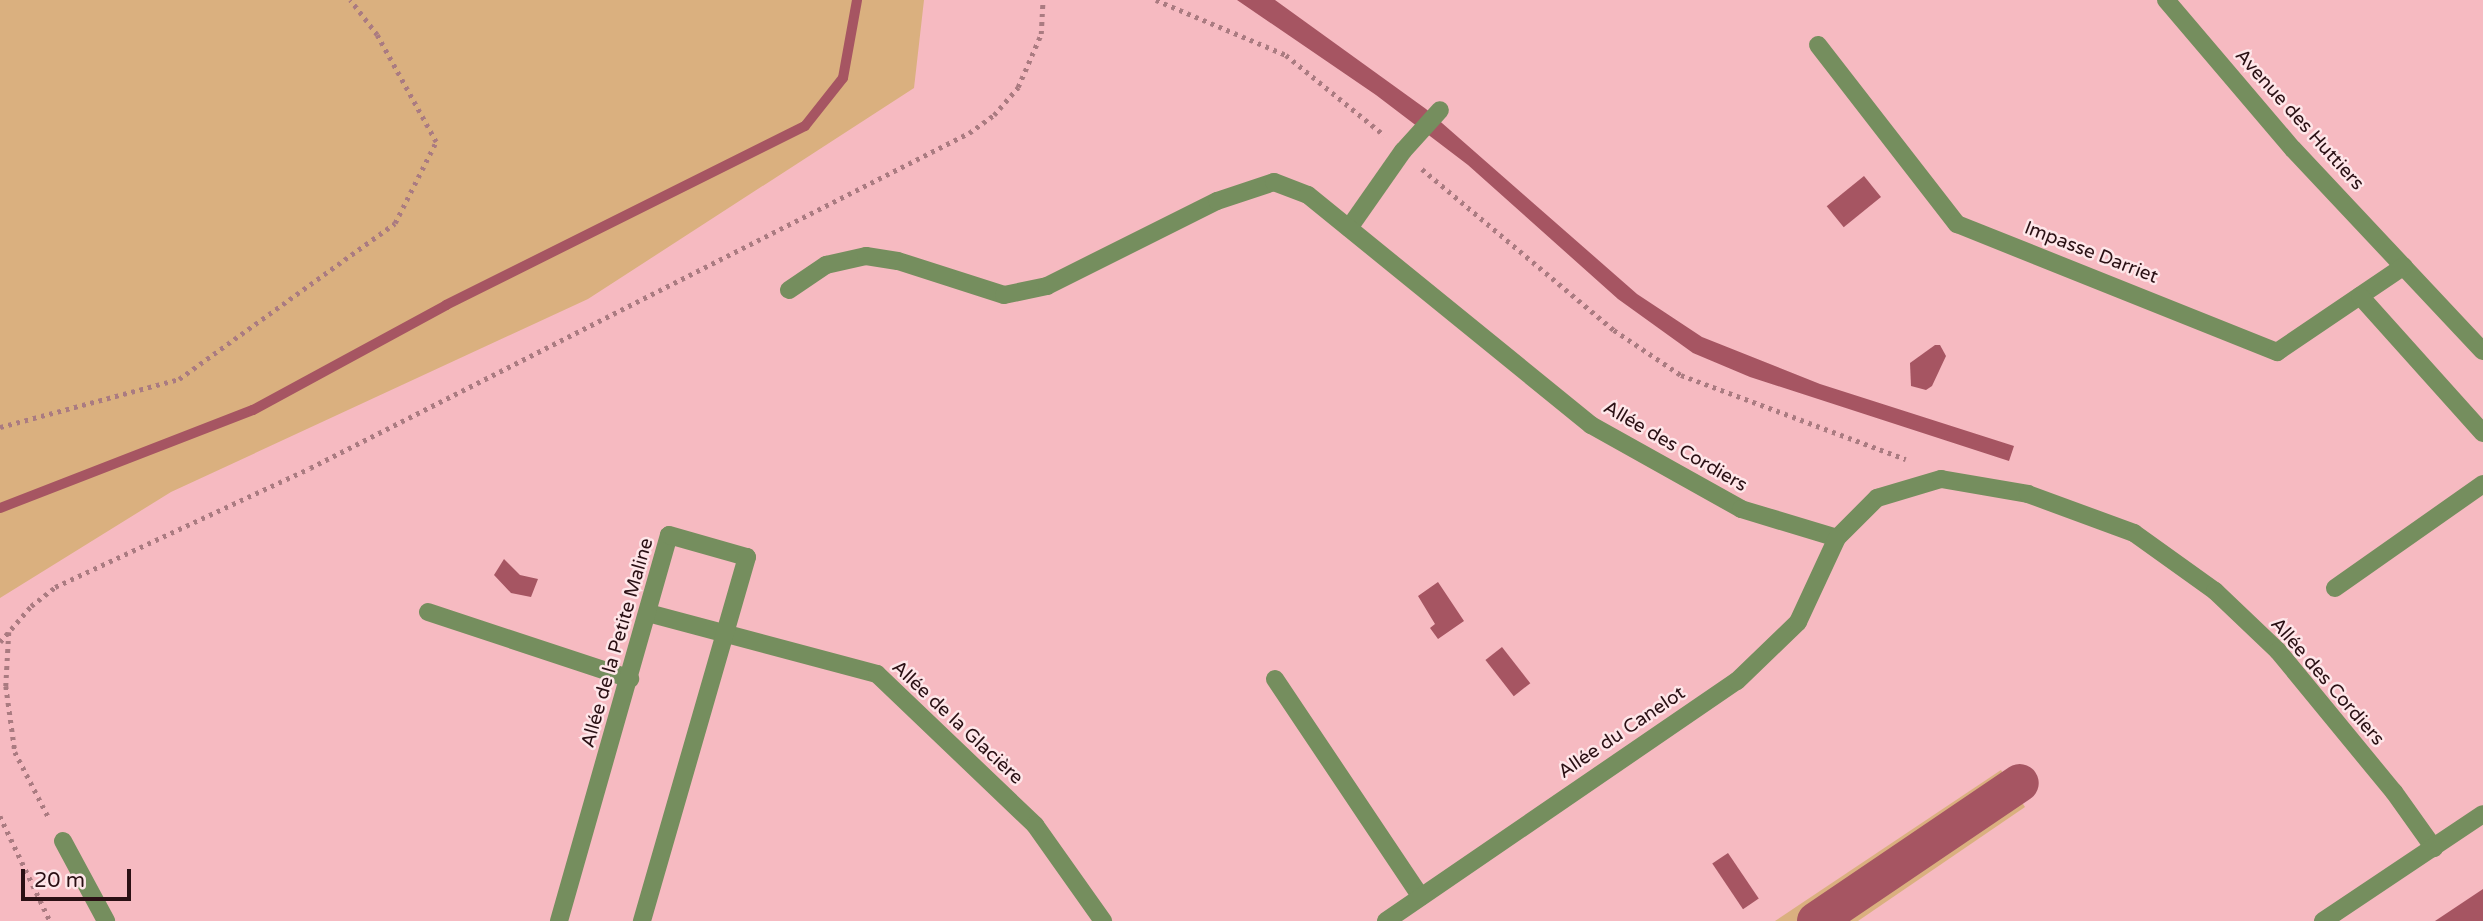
<!DOCTYPE html>
<meta charset="utf-8">
<style>
body{margin:0}
#map{position:relative;width:2483px;height:921px;overflow:hidden;background:#f6bac1;font-family:"Varela Round",sans-serif}
div>[style]{position:absolute}
[style*='--x']{left:calc(var(--x)*1px);top:calc(var(--y)*1px);width:calc(var(--w)*1px);rotate:calc(var(--a)*1deg)}
.green>*{inset:0;background:#dab07f}
.water>*{inset:0;background:#a65562;transform-origin:0 0}
.stream>*{height:10px;margin:-5px;padding:0 5px;transform-origin:5px;border-radius:5px;background:#a65562}
.canal>*{height:38px;margin:-19px;padding:0 19px;transform-origin:19px;border-radius:19px;background:#a65562}
.path>*{height:4.5px;margin-top:-2.25px;transform-origin:0;background:repeating-linear-gradient(90deg,#aa7b81 0 3.5px,transparent 0 8.5px)}
.street>*{height:18px;margin:-9px;padding:0 9px;transform-origin:9px;border-radius:9px;background:#758e5e}
span{translate:-50% -50%;white-space:nowrap;text-align:center;line-height:1.15;-webkit-text-stroke:5px #fee6e9;paint-order:stroke}
.street-label{font-size:19px;color:#2a1014}
.scale{position:absolute;left:21px;top:869px;width:110px;height:32px;box-sizing:border-box;border:4px solid #2a1014;border-top:0;padding-left:9px;font-size:21px;line-height:24px;white-space:nowrap;color:#2a1014;-webkit-text-stroke:5px #fee6e9;paint-order:stroke}
</style>
<div id="map">
<div class="green">
<div style="clip-path:polygon(0 0,924px 0,914px 88px,588px 299px,171px 492px,0 598px)"></div>
<div style="clip-path:polygon(2001px 770px,2025px 807px,1858px 921px,1775px 921px)"></div>
</div>
<div class="water">
<div style="clip-path:polygon(1237px 0,1275px 0,1426px 109px,1637px 294px,1702px 337px,1820px 384px,2014px 446px,2009px 461px,1750px 377px,1693px 353px,1618px 299px,1468px 165px,1376px 95px)"></div>
<div style="left:1864px;top:176px;width:27px;height:48px;rotate:51deg"></div>
<div style="clip-path:polygon(1935px 345px,1940px 345px,1946px 356px,1932px 386px,1926px 390px,1911px 386px,1910px 363px)"></div>
<div style="clip-path:polygon(504px 559px,520px 575px,538px 579px,531px 597px,511px 593px,494px 575px)"></div>
<div style="clip-path:polygon(1438px 582px,1464px 621px,1438px 639px,1430px 628px,1435px 624px,1418px 596px)"></div>
<div style="left:1502px;top:647px;width:46px;height:21px;rotate:52deg"></div>
<div style="left:1728px;top:853px;width:55px;height:19px;rotate:56deg"></div>
<div style="clip-path:polygon(2483px 889px,2483px 921px,2435px 921px)"></div>
</div>
<div class="stream">
<div style="--x:0;--y:508;--w:271;--a:-21.2"></div>
<div style="--x:253;--y:410;--w:220;--a:-28.5"></div>
<div style="--x:446;--y:305;--w:401;--a:-26.5"></div>
<div style="--x:805;--y:126;--w:61;--a:-51.6"></div>
<div style="--x:843;--y:78;--w:79;--a:-79.8"></div>
</div>
<div class="canal">
<div style="--x:1816;--y:921;--w:246;--a:-34.1"></div>
</div>
<div class="path">
<div style="--x:1156;--y:0;--w:141;--a:22.9"></div>
<div style="--x:1286;--y:55;--w:127;--a:39.2"></div>
<div style="--x:1422;--y:169;--w:251;--a:40"></div>
<div style="--x:1614;--y:330;--w:81;--a:33.9"></div>
<div style="--x:1681;--y:375;--w:240;--a:20.5"></div>
<div style="--x:0;--y:427;--w:185;--a:-15"></div>
<div style="--x:179;--y:379;--w:266;--a:-35.8"></div>
<div style="--x:395;--y:223;--w:91;--a:-63.2"></div>
<div style="--x:436;--y:142;--w:122;--a:-118.9"></div>
<div style="--x:377;--y:35;--w:44;--a:-127.6"></div>
<div style="--x:9;--y:632;--w:54;--a:93.2"></div>
<div style="--x:6;--y:686;--w:67;--a:82.2"></div>
<div style="--x:15;--y:752;--w:76;--a:62.8"></div>
<div style="--x:0;--y:642;--w:48;--a:-49.3"></div>
<div style="--x:31;--y:606;--w:31;--a:-38"></div>
<div style="--x:55;--y:587;--w:281;--a:-25"></div>
<div style="--x:310;--y:468;--w:739;--a:-26.95"></div>
<div style="--x:969;--y:133;--w:31;--a:-36"></div>
<div style="--x:994;--y:115;--w:37;--a:-49"></div>
<div style="--x:1018;--y:87;--w:58;--a:-66.5"></div>
<div style="--x:1041;--y:34;--w:34;--a:-87"></div>
<div style="--x:0;--y:816;--w:116;--a:64.5"></div>
</div>
<div class="street">
<div style="--x:2166;--y:0;--w:196;--a:49.6"></div>
<div style="--x:2293;--y:149;--w:277;--a:46.8"></div>
<div style="--x:1818;--y:45;--w:227;--a:52.2"></div>
<div style="--x:1957;--y:224;--w:345;--a:21.8"></div>
<div style="--x:2277;--y:352;--w:153;--a:-34.1"></div>
<div style="--x:1349;--y:228;--w:94;--a:-55"></div>
<div style="--x:1403;--y:151;--w:55;--a:-47.9"></div>
<div style="--x:789;--y:290;--w:45;--a:-34"></div>
<div style="--x:826;--y:265;--w:41;--a:-12.7"></div>
<div style="--x:866;--y:256;--w:32;--a:9"></div>
<div style="--x:898;--y:261;--w:111;--a:17.8"></div>
<div style="--x:1004;--y:295;--w:44;--a:-11.8"></div>
<div style="--x:1047;--y:286;--w:190;--a:-26.6"></div>
<div style="--x:1217;--y:201;--w:60;--a:-18.4"></div>
<div style="--x:1274;--y:182;--w:36;--a:21"></div>
<div style="--x:1308;--y:195;--w:365;--a:39.1"></div>
<div style="--x:1591;--y:425;--w:172;--a:29.2"></div>
<div style="--x:1741;--y:509;--w:100;--a:16.8"></div>
<div style="--x:1837;--y:538;--w:57;--a:-45"></div>
<div style="--x:1877;--y:498;--w:67;--a:-16.5"></div>
<div style="--x:1941;--y:479;--w:88;--a:9.8"></div>
<div style="--x:2028;--y:494;--w:113;--a:20.2"></div>
<div style="--x:2134;--y:533;--w:100;--a:35.6"></div>
<div style="--x:2215;--y:591;--w:87;--a:43.6"></div>
<div style="--x:2278;--y:651;--w:183;--a:50.6"></div>
<div style="--x:2394;--y:792;--w:69;--a:54.5"></div>
<div style="--x:2360;--y:296;--w:184;--a:48.1"></div>
<div style="--x:2335;--y:588;--w:181;--a:-35.1"></div>
<div style="--x:428;--y:612;--w:213;--a:18.3"></div>
<div style="--x:648;--y:613;--w:237;--a:14.9"></div>
<div style="--x:877;--y:674;--w:219;--a:43.7"></div>
<div style="--x:1035;--y:825;--w:118;--a:54.7"></div>
<div style="--x:1275;--y:679;--w:262;--a:56.2"></div>
<div style="--x:63;--y:841;--w:91;--a:61.7"></div>
<div style="--x:559;--y:921;--w:401;--a:-74.1"></div>
<div style="--x:669;--y:535;--w:81;--a:15.8"></div>
<div style="--x:747;--y:557;--w:379;--a:106.1"></div>
<div style="--x:1386;--y:921;--w:425;--a:-34.4"></div>
<div style="--x:1737;--y:681;--w:85;--a:-44"></div>
<div style="--x:1798;--y:622;--w:93;--a:-65.1"></div>
<div style="--x:2323;--y:921;--w:192;--a:-33.8"></div>
</div>
<div class="street-label">
<span style="left:2299px;top:120px;rotate:48deg">Avenue des Huttiers</span>
<span style="left:2091px;top:253px;rotate:21deg">Impasse Darriet</span>
<span style="left:1675px;top:447px;rotate:30deg">Allée des Cordiers</span>
<span style="left:618px;top:643px;rotate:-74deg">Allée de la Petite Maline</span>
<span style="left:2327px;top:682px;rotate:49deg">Allée des Cordiers</span>
<span style="left:957px;top:723px;rotate:43deg">Allée de la Glacière</span>
<span style="left:1622px;top:733px;rotate:-34deg">Allée du Canelot</span>
</div>
<div class="scale">20 m</div>
</div>
